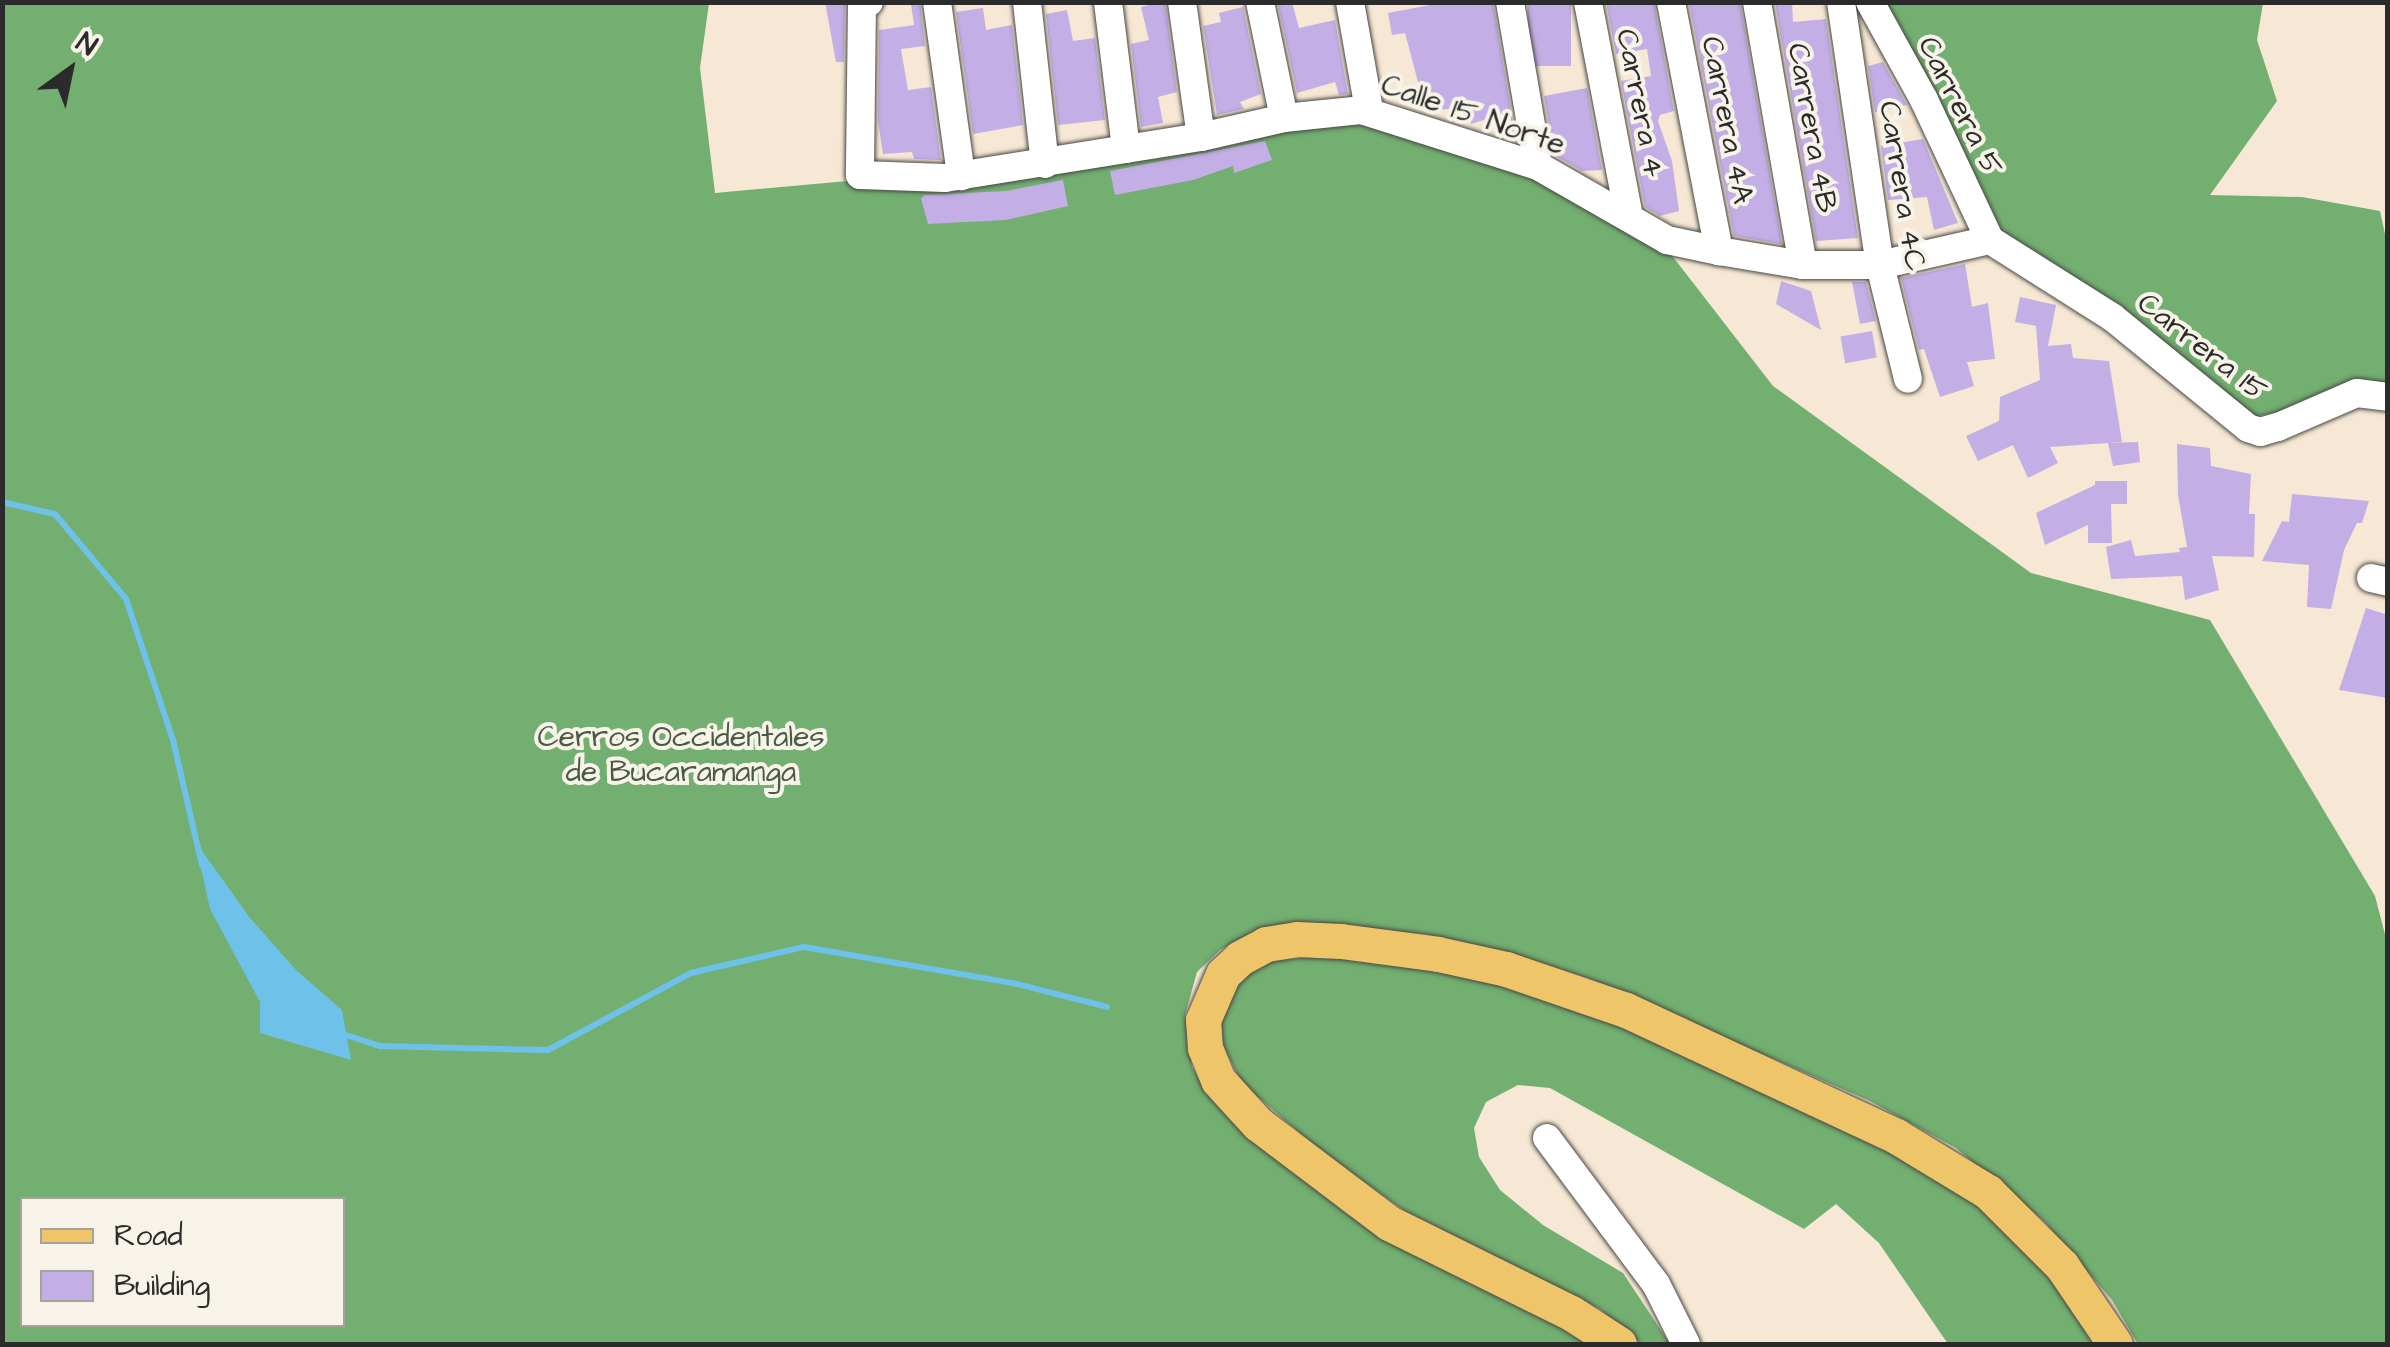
<!DOCTYPE html>
<style>
body{margin:0}
#map{position:relative;width:2390px;height:1347px;overflow:hidden;background:#f6e8d4;font-family:"Architects Daughter",sans-serif}
div>[style]{position:absolute}
[style*='--x']{left:calc(var(--x)*1px);top:calc(var(--y)*1px);width:calc(var(--w)*1px);rotate:calc(var(--a)*1deg)}
.forest>*{inset:0;background:#72af70}
.water>*{inset:0;background:#6ec2ea}
.stream>*{height:6px;margin:-3px;padding:0 3px;transform-origin:3px;border-radius:3px;background:#6ec2ea}
.building>*{inset:0;background:#c3aee5;transform-origin:0 0}
.roads{filter:drop-shadow(0 0 2px #494744) drop-shadow(0 0 2px #494744)}
.minor>*{height:28px;margin:-14px;padding:0 14px;transform-origin:14px;border-radius:14px;background:#fff}
.major>*{height:35px;margin:-17.5px;padding:0 17.5px;transform-origin:17.5px;border-radius:17.5px;background:#eec569}
span{translate:-50% -50%;white-space:nowrap;text-align:center;line-height:1.15;-webkit-text-stroke:8px #f7f3e8;paint-order:stroke}
.street-label{font-size:30px;color:#2b2b2b}
.park-label{font-size:30px;color:#485b45}
.frame{position:absolute;inset:0;border:5px solid #2b2b2b;pointer-events:none}
.legend{position:absolute;left:20px;top:1197px;width:325px;height:130px;box-sizing:border-box;background:#f7f3e8;border:2px solid #a5a39c;margin:0;padding:12px 18px;list-style:none;font-size:30px;color:#2b2b2b}
.legend li{display:flex;align-items:center;gap:20px;height:50px}
.legend b{width:50px;border:2px solid #a5a39c}
.north{position:absolute;left:20px;top:20px;width:100px;height:100px;-webkit-text-stroke:8px #f7f3e8;paint-order:stroke;rotate:33deg;font-size:28px;font-weight:700;line-height:40px;text-align:center;color:#2b2b2b}
.north::after{content:'';display:block;margin:auto;width:35px;height:45px;background:#2b2b2b;clip-path:polygon(50% 0,100% 100%,50% 72%,0 100%)}
</style>
<div id="map">
<div class="forest">
<div style="clip-path:polygon(evenodd,3px 3px,709px 3px,700px 68px,715px 193px,859px 180px,1361px 113px,1535px 171px,1663px 244px,1773px 386px,2031px 573px,2210px 620px,2375px 896px,2387px 942px,2387px 1344px,2138px 1344px,2112px 1300px,2044px 1221px,1956px 1148px,1870px 1101px,1588px 978px,1501px 951px,1424px 934px,1301px 925px,1249px 934px,1220px 950px,1197px 972px,1185px 1015px,1192px 1067px,1211px 1099px,1236px 1126px,1347px 1214px,1448px 1272px,1559px 1322px,1588px 1344px,3px 1344px,3px 3px,22px 1200px,342px 1200px,342px 1324px,22px 1324px,22px 1200px)"></div>
<div style="clip-path:polygon(1873px 3px,2263px 3px,2257px 40px,2277px 101px,2210px 195px,2302px 197px,2380px 211px,2388px 248px,2387px 412px,2363px 395px,2234px 421px,1985px 243px)"></div>
<div style="clip-path:polygon(1318px 956px,1454px 974px,1552px 997px,1804px 1104px,1994px 1209px,2050px 1270px,2098px 1344px,1948px 1344px,1879px 1243px,1836px 1204px,1804px 1229px,1550px 1088px,1518px 1085px,1486px 1102px,1474px 1128px,1479px 1157px,1500px 1190px,1543px 1225px,1623px 1273px,1670px 1344px,1641px 1344px,1600px 1309px,1405px 1211px,1323px 1153px,1242px 1083px,1218px 1036px,1229px 997px,1246px 975px,1273px 961px)"></div>
</div>
<div class="water">
<div style="clip-path:polygon(195px 841px,250px 918px,296px 970px,342px 1010px,351px 1060px,260px 1033px,260px 1002px,210px 909px)"></div>
</div>
<div class="stream">
<div style="--x:2;--y:502;--w:54;--a:12.8"></div>
<div style="--x:55;--y:514;--w:111;--a:50.1"></div>
<div style="--x:126;--y:599;--w:149;--a:71.6"></div>
<div style="--x:173;--y:740;--w:129;--a:77"></div>
<div style="--x:343;--y:1034;--w:39;--a:18"></div>
<div style="--x:380;--y:1046;--w:168;--a:1.4"></div>
<div style="--x:548;--y:1050;--w:162;--a:-28.3"></div>
<div style="--x:691;--y:973;--w:116;--a:-13"></div>
<div style="--x:804;--y:947;--w:212;--a:9.8"></div>
<div style="--x:1013;--y:983;--w:97;--a:14.3"></div>
</div>
<div class="building">
<div style="clip-path:polygon(825px 2px,845px 2px,844px 62px,836px 62px)"></div>
<div style="clip-path:polygon(1160px 2px,1165px 2px,1177px 92px,1158px 97px,1163px 123px,1141px 127px,1131px 44px,1149px 40px,1141px 7px)"></div>
<div style="clip-path:polygon(1292px 2px,1299px 28px,1335px 20px,1348px 94px,1339px 95px,1335px 82px,1297px 93px,1278px 4px)"></div>
<div style="clip-path:polygon(1446px 2px,1493px 2px,1516px 141px,1505px 137px,1496px 116px,1471px 124px,1468px 106px,1426px 112px,1405px 33px,1392px 35px,1388px 13px)"></div>
<div style="left:1528px;top:2px;width:43px;height:64px"></div>
<div style="clip-path:polygon(1606px 2px,1654px 2px,1674px 111px,1660px 115px,1658px 121px,1672px 161px,1679px 211px,1660px 216px,1645px 207px,1621px 81px,1651px 76px,1647px 49px,1616px 54px)"></div>
<div style="clip-path:polygon(1689px 2px,1740px 2px,1782px 244px,1734px 236px)"></div>
<div style="clip-path:polygon(1775px 2px,1792px 2px,1793px 22px,1826px 19px,1858px 238px,1816px 241px)"></div>
<div style="clip-path:polygon(920px 3px,925px 46px,901px 49px,908px 90px,931px 87px,941px 160px,914px 159px,912px 152px,883px 154px,878px 121px,879px 30px,914px 25px,911px 4px)"></div>
<div style="clip-path:polygon(1243px 7px,1261px 94px,1240px 102px,1244px 109px,1217px 115px,1203px 26px,1221px 22px,1219px 13px)"></div>
<div style="clip-path:polygon(983px 8px,986px 30px,1012px 25px,1023px 125px,973px 134px,956px 12px)"></div>
<div style="clip-path:polygon(1067px 10px,1073px 41px,1095px 38px,1105px 120px,1058px 125px,1046px 14px)"></div>
<div style="clip-path:polygon(1883px 62px,1907px 105px,1875px 112px,1868px 66px)"></div>
<div style="clip-path:polygon(1587px 88px,1602px 170px,1582px 171px,1554px 155px,1544px 96px)"></div>
<div style="clip-path:polygon(1923px 139px,1958px 223px,1934px 230px,1927px 197px,1888px 200px,1881px 146px)"></div>
<div style="clip-path:polygon(1265px 141px,1272px 160px,1234px 173px,1233px 166px,1193px 180px,1115px 195px,1110px 171px)"></div>
<div style="clip-path:polygon(1063px 180px,1068px 206px,1006px 220px,928px 224px,921px 199px,924px 195px,1006px 191px)"></div>
<div style="clip-path:polygon(1965px 264px,1972px 307px,1988px 303px,1995px 359px,1967px 362px,1974px 386px,1940px 397px,1924px 349px,1919px 350px,1901px 278px)"></div>
<div style="clip-path:polygon(1781px 281px,1811px 291px,1821px 330px,1776px 304px)"></div>
<div style="clip-path:polygon(1852px 282px,1866px 282px,1876px 321px,1860px 324px)"></div>
<div style="clip-path:polygon(2020px 297px,2056px 305px,2048px 346px,2071px 344px,2073px 358px,2109px 361px,2122px 442px,2050px 447px,2058px 463px,2028px 478px,2013px 445px,1978px 461px,1966px 436px,1999px 421px,2000px 397px,2040px 380px,2036px 326px,2015px 322px)"></div>
<div style="left:1872px;top:331px;width:27px;height:32px;rotate:80deg"></div>
<div style="clip-path:polygon(2138px 442px,2140px 462px,2113px 466px,2108px 443px)"></div>
<div style="clip-path:polygon(2177px 444px,2210px 448px,2211px 466px,2251px 474px,2249px 514px,2255px 514px,2254px 557px,2212px 556px,2219px 590px,2185px 600px,2182px 576px,2111px 579px,2106px 547px,2131px 540px,2135px 556px,2180px 552px,2179px 548px,2187px 547px,2178px 495px)"></div>
<div style="clip-path:polygon(2095px 481px,2127px 481px,2127px 504px,2111px 504px,2112px 543px,2088px 543px,2088px 525px,2045px 545px,2036px 513px,2095px 485px)"></div>
<div style="clip-path:polygon(2292px 494px,2369px 501px,2362px 523px,2357px 523px,2344px 550px,2331px 609px,2307px 607px,2309px 565px,2262px 561px,2282px 521px,2289px 522px)"></div>
<div style="clip-path:polygon(2366px 608px,2388px 615px,2388px 698px,2339px 690px)"></div>
</div>
<div class="roads">
<div class="minor">
<div style="--x:869;--y:2;--w:7;--a:172"></div>
<div style="--x:862;--y:3;--w:172;--a:90.7"></div>
<div style="--x:860;--y:175;--w:85;--a:2"></div>
<div style="--x:945;--y:178;--w:259;--a:-9.1"></div>
<div style="--x:1201;--y:137;--w:85;--a:-12.9"></div>
<div style="--x:1284;--y:118;--w:77;--a:-5.9"></div>
<div style="--x:1361;--y:110;--w:186;--a:17.6"></div>
<div style="--x:1538;--y:166;--w:149;--a:29.8"></div>
<div style="--x:1667;--y:240;--w:53;--a:11.9"></div>
<div style="--x:1719;--y:251;--w:85;--a:9.5"></div>
<div style="--x:1803;--y:265;--w:77;--a:0"></div>
<div style="--x:1880;--y:265;--w:113;--a:-12.8"></div>
<div style="--x:937;--y:2;--w:176;--a:82.1"></div>
<div style="--x:1027;--y:2;--w:163;--a:83.7"></div>
<div style="--x:1108;--y:2;--w:148;--a:83"></div>
<div style="--x:1182;--y:2;--w:136;--a:82"></div>
<div style="--x:1260;--y:2;--w:118;--a:78.3"></div>
<div style="--x:1350;--y:2;--w:110;--a:80"></div>
<div style="--x:1510;--y:2;--w:166;--a:80.3"></div>
<div style="--x:1588;--y:2;--w:218;--a:79.2"></div>
<div style="--x:1671;--y:2;--w:254;--a:79.1"></div>
<div style="--x:1757;--y:2;--w:267;--a:80.1"></div>
<div style="--x:1841;--y:2;--w:266;--a:81.6"></div>
<div style="--x:1880;--y:265;--w:117;--a:76.2"></div>
<div style="--x:1870;--y:2;--w:112;--a:61.1"></div>
<div style="--x:1924;--y:100;--w:155;--a:64.8"></div>
<div style="--x:1990;--y:240;--w:144;--a:32.3"></div>
<div style="--x:2112;--y:317;--w:176;--a:39.2"></div>
<div style="--x:2248;--y:428;--w:13;--a:18"></div>
<div style="--x:2260;--y:432;--w:19;--a:-16"></div>
<div style="--x:2278;--y:427;--w:86;--a:-23.3"></div>
<div style="--x:2357;--y:393;--w:31;--a:7"></div>
<div style="--x:2371;--y:578;--w:17;--a:13"></div>
<div style="--x:1547;--y:1138;--w:182;--a:53.3"></div>
<div style="--x:1656;--y:1284;--w:67;--a:63.4"></div>
</div>
<div class="major">
<div style="--x:1619;--y:1344;--w:57;--a:-147.1"></div>
<div style="--x:1571;--y:1313;--w:203;--a:-153.7"></div>
<div style="--x:1389;--y:1223;--w:164;--a:-142.9"></div>
<div style="--x:1258;--y:1124;--w:59;--a:-132.3"></div>
<div style="--x:1218;--y:1080;--w:35;--a:-112"></div>
<div style="--x:1205;--y:1048;--w:28;--a:-94"></div>
<div style="--x:1203;--y:1020;--w:50;--a:-66.5"></div>
<div style="--x:1223;--y:974;--w:23;--a:-43"></div>
<div style="--x:1240;--y:958;--w:30;--a:-28"></div>
<div style="--x:1266;--y:944;--w:31;--a:-9"></div>
<div style="--x:1297;--y:939;--w:44;--a:2.6"></div>
<div style="--x:1341;--y:941;--w:98;--a:7.6"></div>
<div style="--x:1438;--y:954;--w:70;--a:12.4"></div>
<div style="--x:1506;--y:969;--w:127;--a:18.9"></div>
<div style="--x:1626;--y:1010;--w:298;--a:25"></div>
<div style="--x:1896;--y:1136;--w:108;--a:31.3"></div>
<div style="--x:1988;--y:1192;--w:105;--a:45"></div>
<div style="--x:2062;--y:1266;--w:94;--a:55.8"></div>
</div>
</div>
<div class="street-label">
<span style="left:1640px;top:103px;rotate:79deg">Carrera 4</span>
<span style="left:1960px;top:106px;rotate:63deg">Carrera 5</span>
<span style="left:1473px;top:115px;rotate:19deg">Calle 15 Norte</span>
<span style="left:1727px;top:120px;rotate:79deg">Carrera 4A</span>
<span style="left:1812px;top:128px;rotate:80deg">Carrera 4B</span>
<span style="left:1902px;top:186px;rotate:81deg">Carrera 4C</span>
<span style="left:2202px;top:347px;rotate:38deg">Carrera 15</span>
</div>
<div class="park-label">
<span style="left:681px;top:754px">Cerros Occidentales<br>de Bucaramanga</span>
</div>
<div class="frame"></div>
<ul class="legend">
<li><b style="height:12px;background:#eec569"></b>Road</li>
<li><b style="height:28px;background:#c3aee5"></b>Building</li>
</ul>
<div class="north">N</div>
</div>
